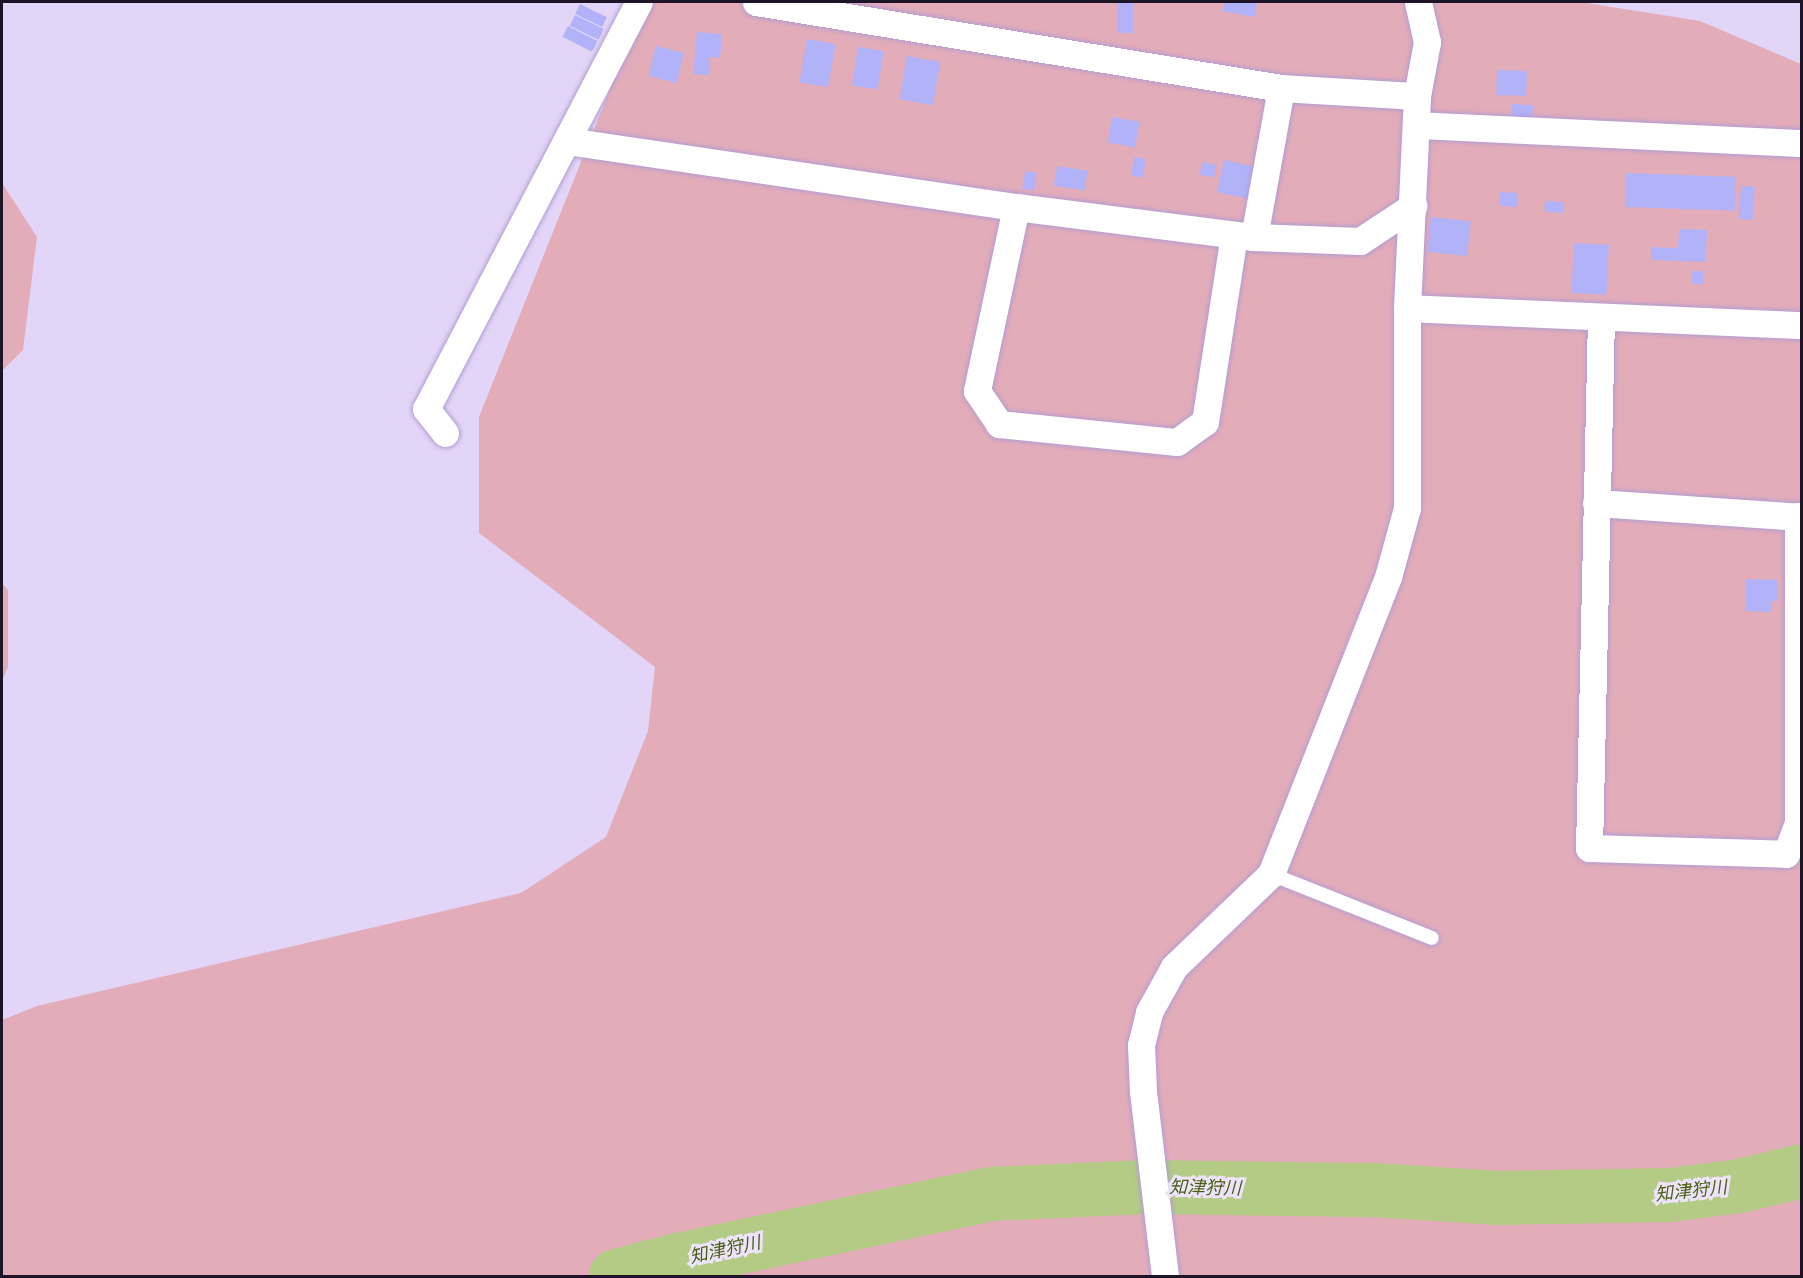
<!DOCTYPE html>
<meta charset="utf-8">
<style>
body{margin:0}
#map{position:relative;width:1803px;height:1278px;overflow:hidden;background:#e2d5f7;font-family:"DejaVu Sans","Noto Sans JP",sans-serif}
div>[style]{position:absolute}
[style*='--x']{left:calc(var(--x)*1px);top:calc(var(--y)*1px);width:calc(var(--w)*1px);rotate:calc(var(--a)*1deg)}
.green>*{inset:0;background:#e3acb9}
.river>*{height:54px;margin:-27px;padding:0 27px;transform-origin:27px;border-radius:27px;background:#b3cb84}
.building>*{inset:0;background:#b2b2f8;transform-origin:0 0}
.roads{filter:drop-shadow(0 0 2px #b39cd3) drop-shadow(0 0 2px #b39cd3)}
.service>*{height:14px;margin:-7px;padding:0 7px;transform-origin:7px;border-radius:7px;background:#fff}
.minor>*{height:27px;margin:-13.5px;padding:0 13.5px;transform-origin:13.5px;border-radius:13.5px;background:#fff}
span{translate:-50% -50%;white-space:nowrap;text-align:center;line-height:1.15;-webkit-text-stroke:6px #ede4fb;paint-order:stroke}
.water-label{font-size:18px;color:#4a5e11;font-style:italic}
.frame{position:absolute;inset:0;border:3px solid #1d1428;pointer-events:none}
</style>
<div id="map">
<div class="green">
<div style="clip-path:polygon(649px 2px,1580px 2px,1700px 21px,1801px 64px,1801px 1276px,2px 1276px,2px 1020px,37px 1006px,521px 893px,606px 837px,648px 731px,655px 667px,479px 533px,479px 417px,641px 12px)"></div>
<div style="clip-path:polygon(2px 183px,37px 237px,23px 350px,2px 371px)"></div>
<div style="clip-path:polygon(2px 583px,8px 590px,8px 667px,2px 681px)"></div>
</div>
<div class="river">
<div style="--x:616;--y:1276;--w:64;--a:-14.5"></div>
<div style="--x:678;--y:1260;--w:320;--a:-11.9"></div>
<div style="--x:991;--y:1194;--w:155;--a:-2.6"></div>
<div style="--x:1146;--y:1187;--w:228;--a:0.8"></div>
<div style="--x:1374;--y:1190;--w:125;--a:3.7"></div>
<div style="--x:1499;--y:1198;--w:171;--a:-1"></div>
<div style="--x:1670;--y:1195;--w:70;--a:-7.4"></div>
<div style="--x:1739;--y:1186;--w:65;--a:-13.4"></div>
</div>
<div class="building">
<div style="left:1117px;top:2px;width:16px;height:31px"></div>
<div style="clip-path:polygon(1224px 2px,1257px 2px,1255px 17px,1222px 11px)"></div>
<div style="left:580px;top:4px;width:30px;height:11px;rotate:26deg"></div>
<div style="left:575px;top:15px;width:32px;height:12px;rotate:26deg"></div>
<div style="left:568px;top:26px;width:33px;height:12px;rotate:27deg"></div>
<div style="clip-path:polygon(697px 32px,722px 34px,720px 58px,710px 57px,709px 75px,693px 74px)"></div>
<div style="left:807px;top:39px;width:29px;height:44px;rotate:10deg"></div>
<div style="left:656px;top:46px;width:29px;height:31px;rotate:14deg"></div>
<div style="left:858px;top:47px;width:26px;height:39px;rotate:9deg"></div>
<div style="left:907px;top:56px;width:34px;height:44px;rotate:10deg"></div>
<div style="left:1497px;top:70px;width:30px;height:25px;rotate:2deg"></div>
<div style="left:1512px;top:104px;width:21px;height:13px;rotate:3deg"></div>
<div style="left:1112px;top:117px;width:28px;height:26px;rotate:10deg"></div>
<div style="left:1134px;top:157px;width:12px;height:19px;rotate:9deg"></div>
<div style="left:1224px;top:160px;width:30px;height:33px;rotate:12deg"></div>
<div style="left:1202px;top:162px;width:15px;height:13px;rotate:11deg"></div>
<div style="left:1057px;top:166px;width:31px;height:20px;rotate:9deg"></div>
<div style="left:1025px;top:171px;width:12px;height:18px;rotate:9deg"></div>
<div style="left:1626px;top:173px;width:110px;height:34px;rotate:2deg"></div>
<div style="left:1741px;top:186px;width:14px;height:33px;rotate:4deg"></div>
<div style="left:1500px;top:192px;width:18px;height:14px;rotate:3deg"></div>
<div style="left:1545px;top:201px;width:19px;height:11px;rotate:3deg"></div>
<div style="left:1431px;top:217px;width:40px;height:35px;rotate:6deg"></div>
<div style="clip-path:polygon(1679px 229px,1707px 230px,1706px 262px,1651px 260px,1651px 247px,1678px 248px)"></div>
<div style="left:1574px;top:243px;width:35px;height:50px;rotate:3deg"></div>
<div style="left:1692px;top:271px;width:11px;height:13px"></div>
<div style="clip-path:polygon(1746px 579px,1778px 580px,1778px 601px,1772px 601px,1771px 612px,1745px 611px)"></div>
</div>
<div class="roads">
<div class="service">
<div style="--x:1271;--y:874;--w:173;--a:21.7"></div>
</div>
<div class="minor">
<div style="--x:756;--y:2;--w:532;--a:9.3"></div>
<div style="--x:1281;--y:88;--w:136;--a:3.4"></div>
<div style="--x:1417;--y:125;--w:385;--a:2.7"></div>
<div style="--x:568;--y:141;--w:453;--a:8.4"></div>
<div style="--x:1016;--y:207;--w:240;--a:7.2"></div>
<div style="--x:1254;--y:237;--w:106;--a:2.2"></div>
<div style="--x:1360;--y:241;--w:64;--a:-33.4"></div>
<div style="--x:1016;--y:207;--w:188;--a:102"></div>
<div style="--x:977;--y:391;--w:40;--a:56"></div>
<div style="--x:999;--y:424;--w:179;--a:5.8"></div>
<div style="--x:1177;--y:442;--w:34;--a:-36"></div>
<div style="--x:1205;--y:422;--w:189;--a:-81.2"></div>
<div style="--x:1254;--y:237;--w:151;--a:-79.7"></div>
<div style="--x:1407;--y:308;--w:395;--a:2.5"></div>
<div style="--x:1601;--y:317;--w:531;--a:91.29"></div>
<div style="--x:1589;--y:848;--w:197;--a:1.7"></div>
<div style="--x:1786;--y:854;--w:33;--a:-69"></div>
<div style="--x:1798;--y:823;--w:307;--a:-90"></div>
<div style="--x:445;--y:433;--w:31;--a:-128"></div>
<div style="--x:426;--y:409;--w:459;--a:-62.4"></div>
<div style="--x:1596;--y:503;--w:206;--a:3.9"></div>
<div style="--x:1165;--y:1276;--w:186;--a:-96.8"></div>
<div style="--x:1143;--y:1091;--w:46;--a:-92.5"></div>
<div style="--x:1141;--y:1045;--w:34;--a:-76"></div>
<div style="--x:1149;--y:1012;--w:51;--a:-60.9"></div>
<div style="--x:1174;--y:967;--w:134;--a:-43.8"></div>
<div style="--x:1271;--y:874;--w:319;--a:-68.5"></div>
<div style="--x:1388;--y:577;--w:72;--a:-74.6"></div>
<div style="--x:1407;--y:508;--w:200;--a:-90"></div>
<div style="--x:1407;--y:308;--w:212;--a:-87.3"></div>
<div style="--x:1417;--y:96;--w:55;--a:-79.5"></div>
<div style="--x:1427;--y:42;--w:41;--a:-102.7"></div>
</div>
</div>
<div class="water-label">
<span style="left:1205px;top:1188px;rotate:1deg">知津狩川</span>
<span style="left:1691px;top:1191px;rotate:-6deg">知津狩川</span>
<span style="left:725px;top:1250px;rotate:-12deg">知津狩川</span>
</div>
<div class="frame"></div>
</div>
